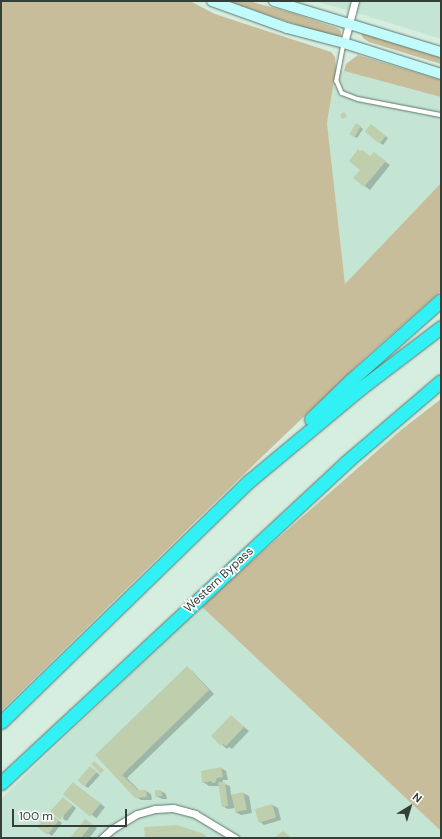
<!DOCTYPE html>
<style>
body{margin:0}
#map{position:relative;width:442px;height:839px;overflow:hidden;background:#d5eee0;font-family:"DM Sans",sans-serif}
div>[style]{position:absolute}
[style*='--x']{left:calc(var(--x)*1px);top:calc(var(--y)*1px);width:calc(var(--w)*1px);rotate:calc(var(--a)*1deg)}
.built>*{inset:0;background:#c4e5d3}
.green>*{inset:0;background:#c7bd9a}
.shadow>*{inset:0;background:#0003;transform-origin:0 0}
.building>*{inset:0;background:#bfcfae;transform-origin:0 0}
.roads{filter:drop-shadow(0 0 1px #5e7569) drop-shadow(0 0 1px #5e7569)}
.lane>*{height:3.5px;margin:-1.75px;padding:0 1.75px;transform-origin:1.75px;border-radius:1.75px;background:#fff}
.street>*{height:7px;margin:-3.5px;padding:0 3.5px;transform-origin:3.5px;border-radius:3.5px;background:#fff}
.secondary>*{height:10px;margin:-5px;padding:0 5px;transform-origin:5px;border-radius:5px;background:#c1fbfc}
.highway>*{height:13px;margin:-6.5px;padding:0 6.5px;transform-origin:6.5px;border-radius:6.5px;background:#31f1f4}
span{translate:-50% -50%;white-space:nowrap;text-align:center;line-height:1.15;-webkit-text-stroke:3.5px #fff;paint-order:stroke}
.street-label{font-size:12px;color:#353f3a}
.frame{position:absolute;inset:0;border:2px solid #353f3a;pointer-events:none}
.north{position:absolute;left:390px;top:787px;width:40px;height:40px;-webkit-text-stroke:3px #fff;paint-order:stroke;rotate:38deg;font-size:11px;font-weight:700;line-height:16px;text-align:center;color:#353f3a}
.north::after{content:'';display:block;margin:auto;width:14px;height:18px;background:#353f3a;clip-path:polygon(50% 0,100% 100%,50% 72%,0 100%)}
.scale{position:absolute;left:12px;top:809px;width:115px;height:18px;box-sizing:border-box;border:2px solid #353f3a;border-top:0;padding-left:5px;font-size:12px;line-height:14px;white-space:nowrap;color:#353f3a;-webkit-text-stroke:3px #fff;paint-order:stroke}
</style>
<div id="map">
<div class="built">
<div style="clip-path:polygon(313px 1px,441px 1px,441px 39px,358px 13px)"></div>
<div style="clip-path:polygon(336px 69px,441px 97px,441px 183px,345px 284px,327px 123px)"></div>
<div style="clip-path:polygon(201px 606px,441px 831px,441px 838px,1px 838px,1px 799px)"></div>
</div>
<div class="green">
<div style="clip-path:polygon(1px 1px,190px 1px,215px 14px,331px 52px,335px 57px,336px 69px,327px 123px,345px 284px,441px 183px,441px 291px,367px 356px,242px 476px,1px 711px)"></div>
<div style="clip-path:polygon(227px 1px,249px 1px,292px 13px,337px 28px,341px 31px,341px 35px,339px 37px,333px 37px)"></div>
<div style="clip-path:polygon(361px 33px,441px 58px,441px 64px,369px 42px,363px 38px)"></div>
<div style="clip-path:polygon(358px 55px,441px 80px,441px 97px,344px 71px,346px 64px)"></div>
<div style="clip-path:polygon(441px 399px,441px 831px,201px 606px,401px 430px)"></div>
</div>
<div class="shadow">
<div style="clip-path:polygon(359px 126px,363px 129px,357px 138px,353px 136px)"></div>
<div style="clip-path:polygon(374px 127px,388px 138px,383px 145px,380px 143px)"></div>
<div style="clip-path:polygon(361px 152px,371px 157px,374px 153px,390px 165px,370px 190px,354px 178px,361px 169px)"></div>
<div style="clip-path:polygon(187px 668px,192px 671px,214px 694px,127px 778px,140px 791px,146px 791px,151px 794px,152px 800px,141px 800px,136px 797px,96px 755px)"></div>
<div style="clip-path:polygon(231px 716px,249px 731px,232px 749px,229px 747px,227px 749px,212px 736px)"></div>
<div style="clip-path:polygon(221px 768px,226px 771px,228px 780px,223px 780px,222px 783px,230px 786px,231px 795px,243px 793px,249px 796px,252px 813px,241px 815px,235px 812px,235px 808px,228px 809px,222px 806px,219px 786px,209px 786px,203px 782px)"></div>
<div style="clip-path:polygon(93px 769px,100px 775px,88px 788px,85px 786px)"></div>
<div style="left:73px;top:783px;width:40px;height:14px;rotate:37deg"></div>
<div style="clip-path:polygon(161px 791px,166px 794px,167px 799px,162px 799px,156px 796px)"></div>
<div style="clip-path:polygon(67px 801px,76px 808px,67px 821px,63px 819px)"></div>
<div style="clip-path:polygon(272px 805px,278px 808px,281px 820px,264px 825px,259px 821px)"></div>
<div style="clip-path:polygon(53px 816px,62px 823px,52px 836px,39px 827px)"></div>
<div style="clip-path:polygon(90px 824px,97px 828px,89px 838px,72px 838px)"></div>
</div>
<div class="building">
<div style="clip-path:polygon(344px 112px,347px 117px,342px 119px,340px 115px)"></div>
<div style="left:356px;top:123px;width:6px;height:13px;rotate:31deg"></div>
<div style="left:371px;top:124px;width:19px;height:10px;rotate:39deg"></div>
<div style="clip-path:polygon(358px 149px,360px 151px,362px 150px,370px 156px,374px 152px,386px 161px,364px 187px,353px 178px,360px 170px,349px 161px)"></div>
<div style="clip-path:polygon(187px 666px,209px 690px,122px 775px,138px 790px,146px 790px,147px 797px,135px 798px,95px 755px)"></div>
<div style="clip-path:polygon(231px 715px,244px 727px,226px 746px,223px 744px,221px 746px,211px 736px)"></div>
<div style="clip-path:polygon(94px 761px,104px 770px,101px 774px,91px 764px)"></div>
<div style="left:90px;top:766px;width:9px;height:19px;rotate:41deg"></div>
<div style="clip-path:polygon(221px 767px,223px 777px,217px 778px,215px 783px,212px 783px,211px 781px,202px 783px,201px 771px)"></div>
<div style="left:73px;top:782px;width:35px;height:16px;rotate:39deg"></div>
<div style="clip-path:polygon(218px 782px,225px 782px,228px 806px,222px 807px)"></div>
<div style="clip-path:polygon(155px 790px,161px 790px,162px 796px,155px 797px)"></div>
<div style="left:243px;top:792px;width:18px;height:12px;rotate:77deg"></div>
<div style="left:63px;top:797px;width:13px;height:19px;rotate:42deg"></div>
<div style="left:272px;top:804px;width:14px;height:18px;rotate:73deg"></div>
<div style="left:49px;top:812px;width:13px;height:19px;rotate:39deg"></div>
<div style="clip-path:polygon(85px 819px,92px 824px,81px 838px,70px 838px)"></div>
<div style="clip-path:polygon(177px 825px,204px 834px,208px 838px,145px 838px,144px 827px)"></div>
<div style="clip-path:polygon(283px 831px,292px 838px,274px 838px)"></div>
</div>
<div class="roads">
<div class="lane">
<div style="--x:344;--y:44;--w:38;--a:101"></div>
<div style="--x:337;--y:81;--w:13;--a:67"></div>
<div style="--x:342;--y:93;--w:17;--a:21"></div>
<div style="--x:358;--y:99;--w:85;--a:10.9"></div>
</div>
<div class="street">
<div style="--x:344;--y:43;--w:43;--a:-75.3"></div>
<div style="--x:102;--y:838;--w:13;--a:-42"></div>
<div style="--x:112;--y:829;--w:29;--a:-31"></div>
<div style="--x:137;--y:814;--w:19;--a:-16"></div>
<div style="--x:155;--y:809;--w:18;--a:-3"></div>
<div style="--x:173;--y:808;--w:23;--a:15"></div>
<div style="--x:195;--y:814;--w:47;--a:31"></div>
</div>
<div class="secondary">
<div style="--x:212;--y:1;--w:80;--a:19.8"></div>
<div style="--x:287;--y:28;--w:59;--a:14.7"></div>
<div style="--x:344;--y:43;--w:102;--a:17.7"></div>
<div style="--x:274;--y:1;--w:175;--a:17"></div>
</div>
<div class="highway">
<div style="--x:311;--y:419;--w:56;--a:-44.3"></div>
<div style="--x:351;--y:380;--w:120;--a:-41.6"></div>
<div style="--x:1;--y:722;--w:346;--a:-44.2"></div>
<div style="--x:249;--y:481;--w:146;--a:-39.7"></div>
<div style="--x:361;--y:388;--w:101;--a:-37.3"></div>
<div style="--x:1;--y:783;--w:470;--a:-42.9"></div>
<div style="--x:345;--y:463;--w:126;--a:-40.5"></div>
</div>
</div>
<div class="street-label">
<span style="left:219px;top:580px;rotate:-43deg">Western Bypass</span>
</div>
<div class="frame"></div>
<div class="north">N</div>
<div class="scale">100 m</div>
</div>
